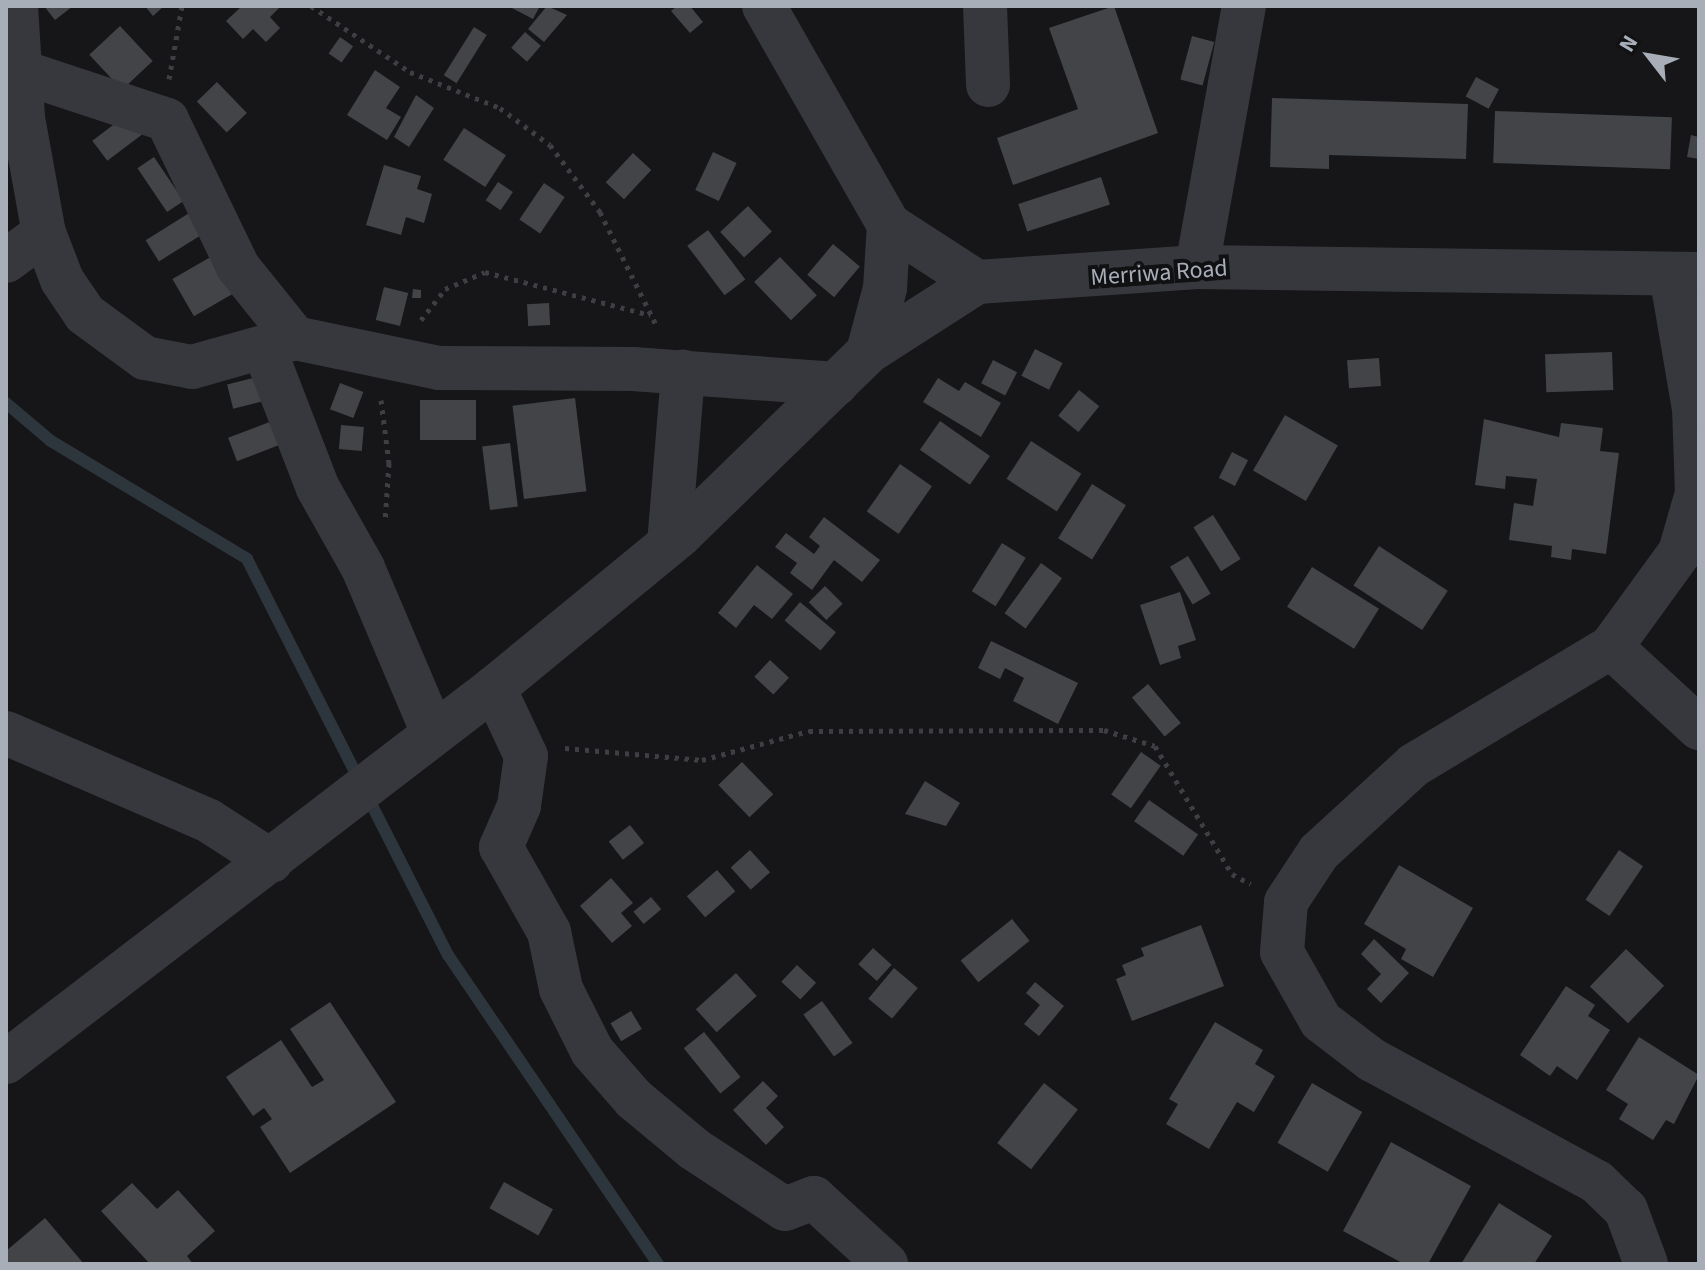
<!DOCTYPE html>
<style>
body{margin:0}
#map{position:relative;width:1705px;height:1270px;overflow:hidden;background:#161618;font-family:"Source Sans 3",sans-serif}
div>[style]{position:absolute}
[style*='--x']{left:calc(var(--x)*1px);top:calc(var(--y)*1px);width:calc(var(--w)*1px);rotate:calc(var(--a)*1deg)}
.stream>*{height:12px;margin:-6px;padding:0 6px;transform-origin:6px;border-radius:6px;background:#2c363c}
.building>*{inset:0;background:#424448;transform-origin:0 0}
.path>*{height:5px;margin-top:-2.5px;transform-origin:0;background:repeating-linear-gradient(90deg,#3d3f44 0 4px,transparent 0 10px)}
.minor>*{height:44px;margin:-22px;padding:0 22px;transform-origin:22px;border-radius:22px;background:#37383d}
span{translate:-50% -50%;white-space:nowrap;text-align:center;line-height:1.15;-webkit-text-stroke:8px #111113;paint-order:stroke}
.street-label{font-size:24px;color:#a8aeb8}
.frame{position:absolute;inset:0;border:8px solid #a8aeb8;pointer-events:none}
.north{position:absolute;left:1609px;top:16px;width:80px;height:80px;-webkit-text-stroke:6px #111113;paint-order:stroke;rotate:301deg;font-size:22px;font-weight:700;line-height:32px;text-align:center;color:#a8aeb8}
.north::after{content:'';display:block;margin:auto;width:28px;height:36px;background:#a8aeb8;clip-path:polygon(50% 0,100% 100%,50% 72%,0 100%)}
</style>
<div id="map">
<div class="stream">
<div style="--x:6;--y:403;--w:59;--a:40.2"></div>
<div style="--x:51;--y:441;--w:229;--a:31"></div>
<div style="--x:247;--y:559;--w:444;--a:63.1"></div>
<div style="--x:448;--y:955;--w:374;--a:55.8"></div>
</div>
<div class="building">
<div style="clip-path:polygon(44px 6px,73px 6px,55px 20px)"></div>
<div style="clip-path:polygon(145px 6px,164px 6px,153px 16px)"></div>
<div style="clip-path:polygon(242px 6px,281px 6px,270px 17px,280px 28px,266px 42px,253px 29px,243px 39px,226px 21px)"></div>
<div style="clip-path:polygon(508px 6px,540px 6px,533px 19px)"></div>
<div style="clip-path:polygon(547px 6px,567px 15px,544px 42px,528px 29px)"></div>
<div style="clip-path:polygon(677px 6px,690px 6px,703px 22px,690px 33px,671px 11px)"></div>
<div style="clip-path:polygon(1114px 6px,1158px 133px,1013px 185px,997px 138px,1078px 109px,1049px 28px)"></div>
<div style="left:120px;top:26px;width:48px;height:42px;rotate:47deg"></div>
<div style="left:474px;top:27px;width:15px;height:57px;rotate:32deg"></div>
<div style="left:525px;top:32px;width:21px;height:21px;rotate:41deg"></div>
<div style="left:1192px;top:36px;width:23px;height:45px;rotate:15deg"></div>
<div style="left:340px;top:37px;width:16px;height:20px;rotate:35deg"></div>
<div style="clip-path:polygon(375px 70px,400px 87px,386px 108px,401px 117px,387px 140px,347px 115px)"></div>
<div style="left:1476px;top:77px;width:26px;height:22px;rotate:28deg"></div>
<div style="left:217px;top:82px;width:43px;height:28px;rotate:46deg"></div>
<div style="clip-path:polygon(416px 95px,434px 108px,409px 147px,394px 137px)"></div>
<div style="clip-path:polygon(1272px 98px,1468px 104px,1466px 159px,1329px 155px,1329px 169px,1270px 167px)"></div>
<div style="left:137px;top:107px;width:25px;height:56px;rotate:53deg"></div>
<div style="left:1495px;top:111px;width:177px;height:52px;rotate:2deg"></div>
<div style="left:464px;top:128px;width:50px;height:38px;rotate:33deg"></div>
<div style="clip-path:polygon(1691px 135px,1699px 137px,1699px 159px,1687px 157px)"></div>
<div style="left:713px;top:152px;width:26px;height:42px;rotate:25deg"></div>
<div style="left:633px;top:153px;width:25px;height:40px;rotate:43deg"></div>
<div style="left:154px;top:157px;width:53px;height:20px;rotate:56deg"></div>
<div style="clip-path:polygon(384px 165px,421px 176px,417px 189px,432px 194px,424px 223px,406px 217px,401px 235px,366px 225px)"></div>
<div style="left:1101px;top:177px;width:29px;height:87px;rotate:72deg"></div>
<div style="left:498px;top:182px;width:18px;height:22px;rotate:34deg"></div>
<div style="left:544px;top:183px;width:25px;height:44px;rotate:34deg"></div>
<div style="left:748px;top:206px;width:35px;height:38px;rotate:47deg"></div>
<div style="left:194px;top:210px;width:25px;height:57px;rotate:58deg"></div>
<div style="left:708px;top:230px;width:62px;height:26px;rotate:53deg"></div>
<div style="left:833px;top:244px;width:35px;height:40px;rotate:40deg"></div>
<div style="left:214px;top:255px;width:43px;height:48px;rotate:60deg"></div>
<div style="left:780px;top:257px;width:53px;height:36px;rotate:46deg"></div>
<div style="left:384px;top:287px;width:25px;height:34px;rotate:14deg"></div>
<div style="clip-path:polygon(413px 289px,421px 290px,421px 298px,412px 298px)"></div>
<div style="left:549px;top:303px;width:22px;height:22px;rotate:87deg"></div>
<div style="left:1035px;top:349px;width:31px;height:30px;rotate:27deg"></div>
<div style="left:1612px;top:352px;width:38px;height:67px;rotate:88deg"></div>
<div style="left:1379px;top:358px;width:28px;height:32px;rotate:86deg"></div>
<div style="left:993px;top:360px;width:27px;height:26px;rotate:27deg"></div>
<div style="left:265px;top:375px;width:25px;height:39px;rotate:76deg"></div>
<div style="clip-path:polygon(938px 378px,959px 391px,965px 382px,1001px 403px,981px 437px,923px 402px)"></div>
<div style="left:340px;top:383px;width:25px;height:28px;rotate:21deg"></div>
<div style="left:1079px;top:390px;width:26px;height:33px;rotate:39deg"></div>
<div style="left:575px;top:398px;width:94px;height:63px;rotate:83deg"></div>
<div style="left:420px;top:400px;width:56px;height:40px"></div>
<div style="left:1285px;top:415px;width:61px;height:64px;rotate:30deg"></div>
<div style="left:285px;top:416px;width:25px;height:61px;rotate:69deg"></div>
<div style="clip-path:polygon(1484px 419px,1559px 437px,1561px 423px,1603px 428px,1600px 451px,1619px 453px,1606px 554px,1572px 549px,1571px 560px,1551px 557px,1552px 546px,1509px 540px,1514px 503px,1533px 506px,1537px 479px,1506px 476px,1505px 489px,1475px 485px)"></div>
<div style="left:940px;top:421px;width:61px;height:35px;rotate:35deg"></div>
<div style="left:341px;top:425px;width:23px;height:24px;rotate:5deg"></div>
<div style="left:1031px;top:441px;width:60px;height:45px;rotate:33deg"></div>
<div style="left:510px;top:443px;width:64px;height:28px;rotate:83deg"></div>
<div style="left:1232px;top:452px;width:18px;height:29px;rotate:27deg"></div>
<div style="left:900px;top:464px;width:39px;height:58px;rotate:35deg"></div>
<div style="left:1092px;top:484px;width:40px;height:64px;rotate:32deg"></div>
<div style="left:1213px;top:515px;width:52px;height:23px;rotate:58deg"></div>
<div style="clip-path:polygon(824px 517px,880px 560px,862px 582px,834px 560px,812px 590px,790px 573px,797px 563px,775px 547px,786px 533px,814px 554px,820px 546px,809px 537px)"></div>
<div style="left:1002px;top:543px;width:28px;height:57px;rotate:32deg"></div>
<div style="left:1379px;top:546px;width:82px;height:47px;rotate:33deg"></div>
<div style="left:1188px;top:556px;width:44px;height:21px;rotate:59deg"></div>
<div style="left:1041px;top:563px;width:26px;height:62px;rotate:36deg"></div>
<div style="clip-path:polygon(757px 565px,793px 594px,772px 619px,754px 605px,736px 628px,718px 613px)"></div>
<div style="left:1312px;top:567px;width:79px;height:47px;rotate:32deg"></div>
<div style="left:825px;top:586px;width:25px;height:23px;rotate:45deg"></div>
<div style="clip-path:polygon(1180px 592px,1196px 640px,1178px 646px,1181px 658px,1160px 665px,1140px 605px)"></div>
<div style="left:800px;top:602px;width:47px;height:24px;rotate:40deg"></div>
<div style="clip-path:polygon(991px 641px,1078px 683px,1058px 724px,1013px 701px,1024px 678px,1005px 668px,1000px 679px,978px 668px)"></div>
<div style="left:770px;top:660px;width:26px;height:23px;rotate:43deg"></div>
<div style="left:1148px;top:684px;width:51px;height:21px;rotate:50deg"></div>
<div style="left:1141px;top:752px;width:24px;height:52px;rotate:35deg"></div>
<div style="left:742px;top:762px;width:45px;height:33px;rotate:46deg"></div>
<div style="clip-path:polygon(925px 781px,960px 803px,946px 826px,905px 814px)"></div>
<div style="left:1149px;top:800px;width:60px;height:26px;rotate:35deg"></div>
<div style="left:630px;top:825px;width:23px;height:27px;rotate:52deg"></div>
<div style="left:750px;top:850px;width:30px;height:26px;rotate:48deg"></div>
<div style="left:1619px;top:850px;width:29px;height:60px;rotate:34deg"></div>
<div style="clip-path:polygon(1399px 865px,1473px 908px,1433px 977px,1401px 959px,1406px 949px,1364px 924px)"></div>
<div style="left:717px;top:870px;width:28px;height:40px;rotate:49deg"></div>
<div style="clip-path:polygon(611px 878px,633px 903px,621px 913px,632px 926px,612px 943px,580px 906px)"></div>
<div style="left:651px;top:897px;width:16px;height:23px;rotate:50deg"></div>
<div style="left:1012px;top:919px;width:28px;height:66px;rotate:51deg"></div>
<div style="clip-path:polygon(1201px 925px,1224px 986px,1132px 1021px,1116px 979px,1126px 975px,1122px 965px,1144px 956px,1141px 948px)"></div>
<div style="clip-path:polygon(1374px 939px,1409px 973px,1381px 1003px,1367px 989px,1381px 974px,1361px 954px)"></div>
<div style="left:873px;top:948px;width:25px;height:22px;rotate:42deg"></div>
<div style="left:1626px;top:949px;width:53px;height:52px;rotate:44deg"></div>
<div style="left:797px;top:965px;width:26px;height:23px;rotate:43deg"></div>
<div style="left:894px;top:968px;width:31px;height:40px;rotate:40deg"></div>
<div style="left:736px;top:973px;width:31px;height:54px;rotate:48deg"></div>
<div style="clip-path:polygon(1035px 982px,1064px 1006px,1039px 1036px,1024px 1024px,1040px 1005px,1026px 993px)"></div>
<div style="clip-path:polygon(1566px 986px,1595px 1005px,1588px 1016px,1610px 1030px,1577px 1080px,1557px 1066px,1550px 1076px,1520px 1055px)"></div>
<div style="left:822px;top:1001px;width:52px;height:23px;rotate:54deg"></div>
<div style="clip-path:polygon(330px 1002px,396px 1102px,290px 1173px,260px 1127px,272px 1119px,264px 1108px,253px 1116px,226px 1077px,281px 1040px,312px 1087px,324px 1080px,290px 1029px)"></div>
<div style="left:631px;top:1011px;width:21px;height:24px;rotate:59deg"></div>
<div style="clip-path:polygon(1215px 1022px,1263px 1050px,1255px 1064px,1275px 1076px,1254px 1112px,1237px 1102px,1209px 1149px,1166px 1124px,1178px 1104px,1169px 1099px)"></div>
<div style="left:704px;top:1032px;width:58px;height:26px;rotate:51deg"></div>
<div style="clip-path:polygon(1639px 1037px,1699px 1075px,1674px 1124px,1666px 1120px,1653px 1140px,1619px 1119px,1628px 1104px,1606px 1090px)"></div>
<div style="clip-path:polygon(763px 1081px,778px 1096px,766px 1108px,784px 1127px,766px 1145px,733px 1110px)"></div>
<div style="left:1044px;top:1083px;width:43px;height:76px;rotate:38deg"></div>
<div style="left:1312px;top:1083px;width:58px;height:69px;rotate:30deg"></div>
<div style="clip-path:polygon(1391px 1142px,1471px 1186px,1428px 1264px,1404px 1264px,1343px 1231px)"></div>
<div style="left:504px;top:1182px;width:56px;height:30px;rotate:29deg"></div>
<div style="clip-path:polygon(132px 1183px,157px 1209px,178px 1190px,215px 1231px,187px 1256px,193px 1264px,150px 1264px,101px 1211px)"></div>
<div style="clip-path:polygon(1499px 1203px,1552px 1236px,1534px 1264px,1461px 1264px)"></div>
<div style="clip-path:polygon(45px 1218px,84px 1264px,6px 1264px,6px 1251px)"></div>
</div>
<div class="path">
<div style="--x:311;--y:6;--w:119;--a:33.7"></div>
<div style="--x:410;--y:72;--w:97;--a:21.8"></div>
<div style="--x:500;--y:108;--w:62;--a:36.5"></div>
<div style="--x:550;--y:145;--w:84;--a:53.3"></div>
<div style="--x:600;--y:212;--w:128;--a:63.6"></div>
<div style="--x:169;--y:79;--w:74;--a:-79.9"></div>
<div style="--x:421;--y:320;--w:39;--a:-52"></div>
<div style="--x:445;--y:289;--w:43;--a:-23"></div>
<div style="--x:485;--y:272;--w:171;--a:14.6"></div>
<div style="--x:381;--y:400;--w:64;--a:82.8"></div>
<div style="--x:389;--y:463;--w:58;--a:93.9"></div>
<div style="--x:565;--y:748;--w:138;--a:5"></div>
<div style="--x:702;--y:760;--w:111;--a:-15.2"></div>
<div style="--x:809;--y:731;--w:295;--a:-0.2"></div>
<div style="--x:1104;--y:730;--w:53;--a:17.4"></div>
<div style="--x:1155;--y:746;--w:149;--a:59"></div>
<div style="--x:1232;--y:874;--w:21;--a:28"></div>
</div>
<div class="minor">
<div style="--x:16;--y:6;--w:112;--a:86.4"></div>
<div style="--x:23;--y:118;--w:117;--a:79.7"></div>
<div style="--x:44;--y:233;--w:50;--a:69"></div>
<div style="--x:62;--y:280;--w:41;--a:55.9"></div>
<div style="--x:85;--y:314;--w:74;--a:36.3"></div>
<div style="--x:145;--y:358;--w:48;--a:10.8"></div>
<div style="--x:192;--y:367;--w:107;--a:-15.7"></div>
<div style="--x:295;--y:338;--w:147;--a:11.8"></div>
<div style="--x:439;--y:368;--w:194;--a:0.3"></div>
<div style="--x:633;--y:369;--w:204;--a:4.2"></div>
<div style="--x:764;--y:6;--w:252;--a:60.3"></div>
<div style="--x:889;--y:225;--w:105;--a:32.9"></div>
<div style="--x:977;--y:282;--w:221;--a:-3.9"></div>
<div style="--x:1197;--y:267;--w:502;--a:0.8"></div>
<div style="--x:985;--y:6;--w:79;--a:87.8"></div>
<div style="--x:19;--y:71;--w:156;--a:18.3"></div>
<div style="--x:167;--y:120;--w:163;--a:64.2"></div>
<div style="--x:238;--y:267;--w:91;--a:51.2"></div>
<div style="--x:6;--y:261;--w:47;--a:-36.4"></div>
<div style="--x:1197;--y:267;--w:265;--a:-79.8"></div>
<div style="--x:265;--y:351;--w:147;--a:68.9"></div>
<div style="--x:318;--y:488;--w:92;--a:60.6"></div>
<div style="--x:363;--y:568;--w:179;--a:67"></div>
<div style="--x:868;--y:352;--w:66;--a:-75.1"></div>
<div style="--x:885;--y:288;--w:63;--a:-86.4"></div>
<div style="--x:669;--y:544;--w:173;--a:-85.3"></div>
<div style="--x:1611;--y:647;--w:120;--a:42.6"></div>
<div style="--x:494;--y:688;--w:75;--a:64.8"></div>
<div style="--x:526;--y:756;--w:50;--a:98"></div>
<div style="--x:519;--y:806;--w:45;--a:113.7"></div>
<div style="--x:501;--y:847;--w:98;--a:60.5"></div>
<div style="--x:549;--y:932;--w:58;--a:78.1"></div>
<div style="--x:561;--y:989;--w:69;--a:63.4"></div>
<div style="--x:592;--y:1051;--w:64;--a:48.8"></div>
<div style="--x:634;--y:1099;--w:78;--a:39.8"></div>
<div style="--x:694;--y:1149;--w:109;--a:33.4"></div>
<div style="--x:785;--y:1209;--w:31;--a:-21"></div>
<div style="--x:814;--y:1198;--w:98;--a:42.5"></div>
<div style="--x:6;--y:733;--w:221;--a:23.4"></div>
<div style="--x:209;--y:821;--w:74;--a:32.8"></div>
<div style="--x:6;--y:1062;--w:615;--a:-37.47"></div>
<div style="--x:494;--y:688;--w:239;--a:-39.4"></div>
<div style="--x:679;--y:536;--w:264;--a:-44.2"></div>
<div style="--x:868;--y:352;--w:130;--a:-32.7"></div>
<div style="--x:1646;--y:1264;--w:58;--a:-110.3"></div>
<div style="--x:1626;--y:1210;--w:40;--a:-136"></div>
<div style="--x:1597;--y:1182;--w:256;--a:-151.5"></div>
<div style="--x:1372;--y:1060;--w:64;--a:-142.6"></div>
<div style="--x:1321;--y:1021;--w:79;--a:-119.5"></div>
<div style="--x:1282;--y:952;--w:50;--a:-85.4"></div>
<div style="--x:1286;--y:902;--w:60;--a:-56.6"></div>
<div style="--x:1319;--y:852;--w:129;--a:-42.5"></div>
<div style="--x:1414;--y:765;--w:230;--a:-30.9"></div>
<div style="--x:1611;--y:647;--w:117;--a:-54"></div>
<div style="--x:1680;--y:552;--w:61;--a:-73.9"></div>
<div style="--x:1697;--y:493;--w:84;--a:-92"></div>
<div style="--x:1694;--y:409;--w:137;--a:-99.7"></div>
</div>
<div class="street-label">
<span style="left:1159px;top:273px;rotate:-4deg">Merriwa Road</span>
</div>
<div class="frame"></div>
<div class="north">N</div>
</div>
